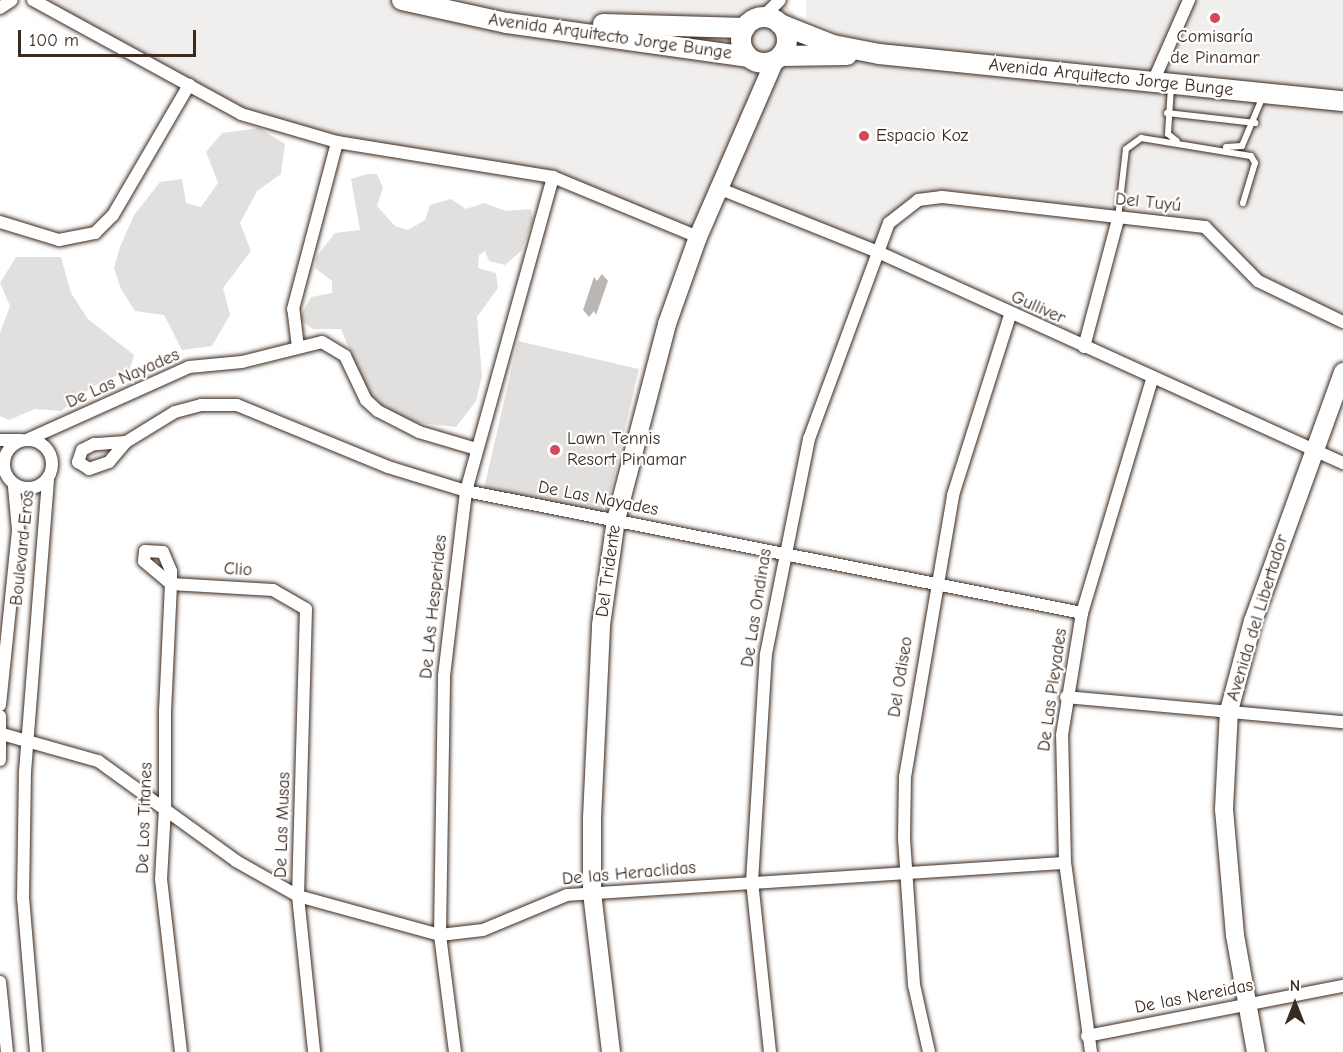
<!DOCTYPE html>
<meta charset="utf-8">
<style>
body{margin:0}
#map{position:relative;width:1343px;height:1052px;overflow:hidden;background:#fff;font-family:"Comic Neue",sans-serif}
div>[style]{position:absolute}
[style*='--x']{left:calc(var(--x)*1px);top:calc(var(--y)*1px);width:calc(var(--w)*1px);rotate:calc(var(--a)*1deg)}
.built>*{inset:0;background:#f1efee}
.green>*{inset:0;background:#e2e0de;transform-origin:0 0}
.water>*{inset:0;background:#bcb6b3}
.roads{filter:drop-shadow(0 0 2px #3b2a1e) drop-shadow(0 0 2px #3b2a1e)}
.service>*{height:6px;margin:-3px;padding:0 3px;transform-origin:3px;border-radius:3px;background:#fff}
.minor>*{height:12px;margin:-6px;padding:0 6px;transform-origin:6px;border-radius:6px;background:#fff}
.minor>.ring{margin:-6px;padding:0;box-sizing:content-box;background:none;border:12px solid #fff;border-radius:50%}
.secondary>*{height:18px;margin:-9px;padding:0 9px;transform-origin:9px;border-radius:9px;background:#fff}
.primary>*{height:20px;margin:-10px;padding:0 10px;transform-origin:10px;border-radius:10px;background:#fff}
.primary>.ring{margin:-10px;padding:0;box-sizing:content-box;background:none;border:20px solid #fff;border-radius:50%}
.dots>*{width:16px;height:16px;translate:-50% -50%;box-sizing:border-box;border:3px solid #fff;border-radius:50%}
span{translate:-50% -50%;white-space:nowrap;text-align:center;line-height:1.15;-webkit-text-stroke:4.5px #fff;paint-order:stroke}
.street-label{font-size:18px;color:#3b2a1e}
.poi-label{font-size:18px;color:#3b2a1e}
.left{translate:0 -50%;text-align:left}
.north{position:absolute;left:1265px;top:974px;width:60px;height:60px;-webkit-text-stroke:4px #fff;paint-order:stroke;rotate:0deg;font-size:16px;font-weight:700;line-height:24px;text-align:center;color:#3b2a1e}
.north::after{content:'';display:block;margin:auto;width:21px;height:27px;background:#3b2a1e;clip-path:polygon(50% 0,100% 100%,50% 72%,0 100%)}
.scale{position:absolute;left:18px;top:30px;width:178px;height:27px;box-sizing:border-box;border:3px solid #3b2a1e;border-top:0;padding-left:8px;font-size:18px;line-height:21px;white-space:nowrap;color:#3b2a1e;-webkit-text-stroke:4px #fff;paint-order:stroke}
</style>
<div id="map">
<div class="built">
<div style="clip-path:polygon(33px 0,789px 0,786px 5px,798px 19px,878px 54px,883px 43px,843px 36px,806px 18px,806px 0,1343px 0,1343px 322px,1278px 293px,1214px 231px,918px 200px,878px 252px,719px 188px,698px 237px,573px 184px,337px 142px,241px 114px)"></div>
</div>
<div class="green">
<div style="clip-path:polygon(259px 128px,285px 144px,281px 174px,257px 191px,240px 223px,251px 251px,223px 288px,230px 315px,212px 346px,182px 350px,164px 315px,135px 311px,121px 289px,114px 268px,120px 247px,134px 215px,160px 182px,182px 179px,186px 203px,201px 207px,218px 183px,206px 152px,222px 133px)"></div>
<div style="clip-path:polygon(367px 174px,377px 174px,383px 188px,377px 206px,395px 226px,408px 230px,425px 220px,430px 205px,451px 199px,466px 209px,484px 203px,506px 211px,531px 209px,533px 220px,521px 251px,505px 265px,489px 261px,485px 251px,479px 255px,478px 268px,496px 273px,498px 288px,477px 317px,482px 376px,476px 401px,456px 427px,410px 422px,384px 408px,366px 391px,341px 329px,313px 329px,299px 319px,311px 297px,332px 293px,332px 281px,315px 268px,317px 256px,335px 233px,360px 230px,351px 179px)"></div>
<div style="clip-path:polygon(16px 257px,61px 257px,71px 293px,88px 319px,134px 355px,130px 369px,92px 387px,61px 411px,35px 409px,9px 420px,0 416px,0 333px,10px 306px,0 283px)"></div>
<div style="left:518px;top:341px;width:124px;height:151px;rotate:13deg"></div>
</div>
<div class="water">
<div style="clip-path:polygon(602px 274px,608px 281px,596px 315px,594px 311px,589px 317px,583px 310px,594px 277px,597px 281px)"></div>
</div>
<div class="roads">
<div class="service">
<div style="--x:1171;--y:87;--w:47;--a:93.7"></div>
<div style="--x:1168;--y:134;--w:11;--a:38"></div>
<div style="--x:1167;--y:113;--w:89;--a:6.5"></div>
<div style="--x:1226;--y:147;--w:16;--a:-4"></div>
<div style="--x:1242;--y:146;--w:54;--a:-67.2"></div>
<div style="--x:1118;--y:218;--w:69;--a:-83.4"></div>
<div style="--x:1126;--y:149;--w:19;--a:-36"></div>
<div style="--x:1141;--y:138;--w:111;--a:9.3"></div>
<div style="--x:1251;--y:156;--w:8;--a:60"></div>
<div style="--x:1255;--y:163;--w:42;--a:106.7"></div>
</div>
<div class="minor">
<div style="--x:33;--y:0;--w:237;--a:28.7"></div>
<div style="--x:241;--y:114;--w:100;--a:16.3"></div>
<div style="--x:337;--y:142;--w:219;--a:9.2"></div>
<div style="--x:553;--y:177;--w:157;--a:22.5"></div>
<div style="--x:0;--y:8;--w:14;--a:-34"></div>
<div style="--x:762;--y:18;--w:25;--a:-45"></div>
<div style="--x:1153;--y:82;--w:90;--a:-66.3"></div>
<div style="--x:718;--y:188;--w:172;--a:21.8"></div>
<div style="--x:878;--y:252;--w:511;--a:24.41"></div>
<div style="--x:0;--y:222;--w:62;--a:17"></div>
<div style="--x:59;--y:240;--w:37;--a:-11"></div>
<div style="--x:95;--y:233;--w:25;--a:-45"></div>
<div style="--x:113;--y:215;--w:151;--a:-59.7"></div>
<div style="--x:298;--y:347;--w:38;--a:-97"></div>
<div style="--x:293;--y:309;--w:173;--a:-75.2"></div>
<div style="--x:1084;--y:347;--w:132;--a:-75.1"></div>
<div style="--x:29;--y:439;--w:175;--a:-24.2"></div>
<div style="--x:189;--y:367;--w:53;--a:-5.4"></div>
<div style="--x:242;--y:362;--w:82;--a:-14"></div>
<div style="--x:322;--y:342;--w:27;--a:31"></div>
<div style="--x:345;--y:356;--w:49;--a:64.5"></div>
<div style="--x:366;--y:400;--w:16;--a:43"></div>
<div style="--x:378;--y:411;--w:46;--a:27.1"></div>
<div style="--x:419;--y:432;--w:59;--a:16.6"></div>
<div style="--x:0;--y:440;--w:21;--a:0"></div>
<div class="ring" style="left:4px;top:440px;width:36px;height:36px"></div>
<div style="--x:126;--y:442;--w:32;--a:176"></div>
<div style="--x:94;--y:444;--w:13;--a:153"></div>
<div style="--x:82;--y:450;--w:13;--a:108"></div>
<div style="--x:78;--y:462;--w:13;--a:32"></div>
<div style="--x:89;--y:469;--w:21;--a:-19"></div>
<div style="--x:109;--y:462;--w:26;--a:-50"></div>
<div style="--x:126;--y:442;--w:57;--a:-31.5"></div>
<div style="--x:175;--y:412;--w:27;--a:-15"></div>
<div style="--x:201;--y:405;--w:36;--a:0"></div>
<div style="--x:237;--y:405;--w:163;--a:22.3"></div>
<div style="--x:388;--y:467;--w:82;--a:17.1"></div>
<div style="--x:466;--y:491;--w:628;--a:11.2"></div>
<div style="--x:171;--y:584;--w:102;--a:3.4"></div>
<div style="--x:273;--y:590;--w:38;--a:30"></div>
<div style="--x:306;--y:609;--w:287;--a:91.6"></div>
<div style="--x:298;--y:896;--w:157;--a:84.1"></div>
<div style="--x:171;--y:584;--w:35;--a:-140"></div>
<div style="--x:144;--y:561;--w:10;--a:-84"></div>
<div style="--x:145;--y:551;--w:18;--a:3"></div>
<div style="--x:163;--y:552;--w:21;--a:67"></div>
<div style="--x:171;--y:571;--w:13;--a:90"></div>
<div style="--x:171;--y:584;--w:129;--a:92.7"></div>
<div style="--x:165;--y:713;--w:95;--a:90"></div>
<div style="--x:165;--y:808;--w:71;--a:93.2"></div>
<div style="--x:161;--y:879;--w:174;--a:83.4"></div>
<div style="--x:1066;--y:697;--w:278;--a:5.2"></div>
<div style="--x:0;--y:705;--w:176;--a:-84.1"></div>
<div style="--x:18;--y:530;--w:43;--a:-95.3"></div>
<div style="--x:0;--y:716;--w:44;--a:90"></div>
<div style="--x:2;--y:734;--w:100;--a:15.7"></div>
<div style="--x:98;--y:761;--w:170;--a:35.9"></div>
<div style="--x:236;--y:861;--w:71;--a:29.4"></div>
<div style="--x:298;--y:896;--w:147;--a:15.4"></div>
<div style="--x:440;--y:935;--w:43;--a:-6.6"></div>
<div style="--x:483;--y:930;--w:91;--a:-22.6"></div>
<div style="--x:567;--y:895;--w:499;--a:-3.7"></div>
<div style="--x:0;--y:982;--w:70;--a:84.3"></div>
<div style="--x:1087;--y:1036;--w:261;--a:-11.1"></div>
<div style="--x:36;--y:1052;--w:155;--a:-94.8"></div>
<div style="--x:23;--y:898;--w:126;--a:-89.1"></div>
<div style="--x:25;--y:772;--w:294;--a:-85.5"></div>
<div style="--x:455;--y:1052;--w:118;--a:-97.3"></div>
<div style="--x:440;--y:935;--w:259;--a:-89.1"></div>
<div style="--x:444;--y:676;--w:186;--a:-83.2"></div>
<div style="--x:466;--y:491;--w:326;--a:-74.5"></div>
<div style="--x:770;--y:1052;--w:171;--a:-96"></div>
<div style="--x:752;--y:882;--w:228;--a:-86.5"></div>
<div style="--x:766;--y:654;--w:219;--a:-78.7"></div>
<div style="--x:809;--y:439;--w:230;--a:-69.7"></div>
<div style="--x:889;--y:223;--w:37;--a:-38"></div>
<div style="--x:918;--y:200;--w:24;--a:-7"></div>
<div style="--x:942;--y:197;--w:265;--a:6.5"></div>
<div style="--x:1205;--y:227;--w:76;--a:45.5"></div>
<div style="--x:1258;--y:281;--w:94;--a:25.8"></div>
<div style="--x:929;--y:1052;--w:69;--a:-102.6"></div>
<div style="--x:914;--y:985;--w:146;--a:-93.9"></div>
<div style="--x:904;--y:839;--w:62;--a:-89.1"></div>
<div style="--x:905;--y:777;--w:286;--a:-80.3"></div>
<div style="--x:953;--y:495;--w:189;--a:-72.4"></div>
<div style="--x:1091;--y:1052;--w:191;--a:-97.8"></div>
<div style="--x:1065;--y:863;--w:128;--a:-91.3"></div>
<div style="--x:1062;--y:735;--w:124;--a:-80.7"></div>
<div style="--x:1082;--y:613;--w:246;--a:-73.3"></div>
</div>
<div class="secondary">
<div style="--x:611;--y:1052;--w:160;--a:-96.8"></div>
<div style="--x:592;--y:893;--w:75;--a:-90"></div>
<div style="--x:592;--y:818;--w:193;--a:-87.3"></div>
<div style="--x:601;--y:625;--w:106;--a:-81.9"></div>
<div style="--x:616;--y:520;--w:203;--a:-75.4"></div>
<div style="--x:667;--y:324;--w:92;--a:-70.4"></div>
<div style="--x:698;--y:237;--w:193;--a:-66.5"></div>
<div style="--x:1256;--y:1052;--w:119;--a:-100.2"></div>
<div style="--x:1235;--y:935;--w:126;--a:-95"></div>
<div style="--x:1224;--y:809;--w:98;--a:-87.1"></div>
<div style="--x:1229;--y:711;--w:93;--a:-75.1"></div>
<div style="--x:1253;--y:621;--w:265;--a:-70.1"></div>
</div>
<div class="primary">
<div style="--x:402;--y:0;--w:107;--a:12.4"></div>
<div style="--x:507;--y:23;--w:243;--a:8"></div>
<div class="ring" style="left:741px;top:17px;width:26px;height:26px"></div>
<div style="--x:603;--y:24;--w:142;--a:1.6"></div>
<div style="--x:780;--y:24;--w:57;--a:21.6"></div>
<div style="--x:833;--y:45;--w:47;--a:11.1"></div>
<div style="--x:879;--y:54;--w:466;--a:5.8"></div>
<div style="--x:781;--y:56;--w:66;--a:-0.9"></div>
</div>
</div>
<div class="dots">
<div style="left:1215px;top:18px;background:#d1495b"></div>
<div style="left:864px;top:136px;background:#d1495b"></div>
<div style="left:555px;top:450px;background:#d1495b"></div>
</div>
<div class="street-label">
<span style="left:610px;top:37px;rotate:8deg">Avenida Arquitecto Jorge Bunge</span>
<span style="left:1111px;top:78px;rotate:6deg">Avenida Arquitecto Jorge Bunge</span>
<span style="left:1148px;top:203px;rotate:6deg">Del Tuyú</span>
<span style="left:1038px;top:308px;rotate:24deg">Gulliver</span>
<span style="left:123px;top:379px;rotate:-24deg">De Las Nayades</span>
<span style="left:598px;top:499px;rotate:11deg">De Las Nayades</span>
<span style="left:23px;top:548px;rotate:-84deg">Boulevard Eros</span>
<span style="left:238px;top:570px;rotate:3deg">Clio</span>
<span style="left:609px;top:571px;rotate:-82deg">Del Tridente</span>
<span style="left:434px;top:607px;rotate:-84deg">De LAs Hesperides</span>
<span style="left:757px;top:608px;rotate:-81deg">De Las Ondinas</span>
<span style="left:1258px;top:618px;rotate:-73deg">Avenida del Libertador</span>
<span style="left:901px;top:677px;rotate:-81deg">Del Odiseo</span>
<span style="left:1053px;top:690px;rotate:-82deg">De Las Pleyades</span>
<span style="left:145px;top:818px;rotate:-88deg">De Los Titanes</span>
<span style="left:283px;top:825px;rotate:-88deg">De Las Musas</span>
<span style="left:629px;top:874px;rotate:-5deg">De las Heraclidas</span>
<span style="left:1194px;top:997px;rotate:-11deg">De las Nereidas</span>
</div>
<div class="poi-label">
<span style="left:1215px;top:48px">Comisaría<br>de Pinamar</span>
<span class="left" style="left:876px;top:136px">Espacio Koz</span>
<span class="left" style="left:567px;top:450px">Lawn Tennis<br>Resort Pinamar</span>
</div>
<div class="north">N</div>
<div class="scale">100 m</div>
</div>
